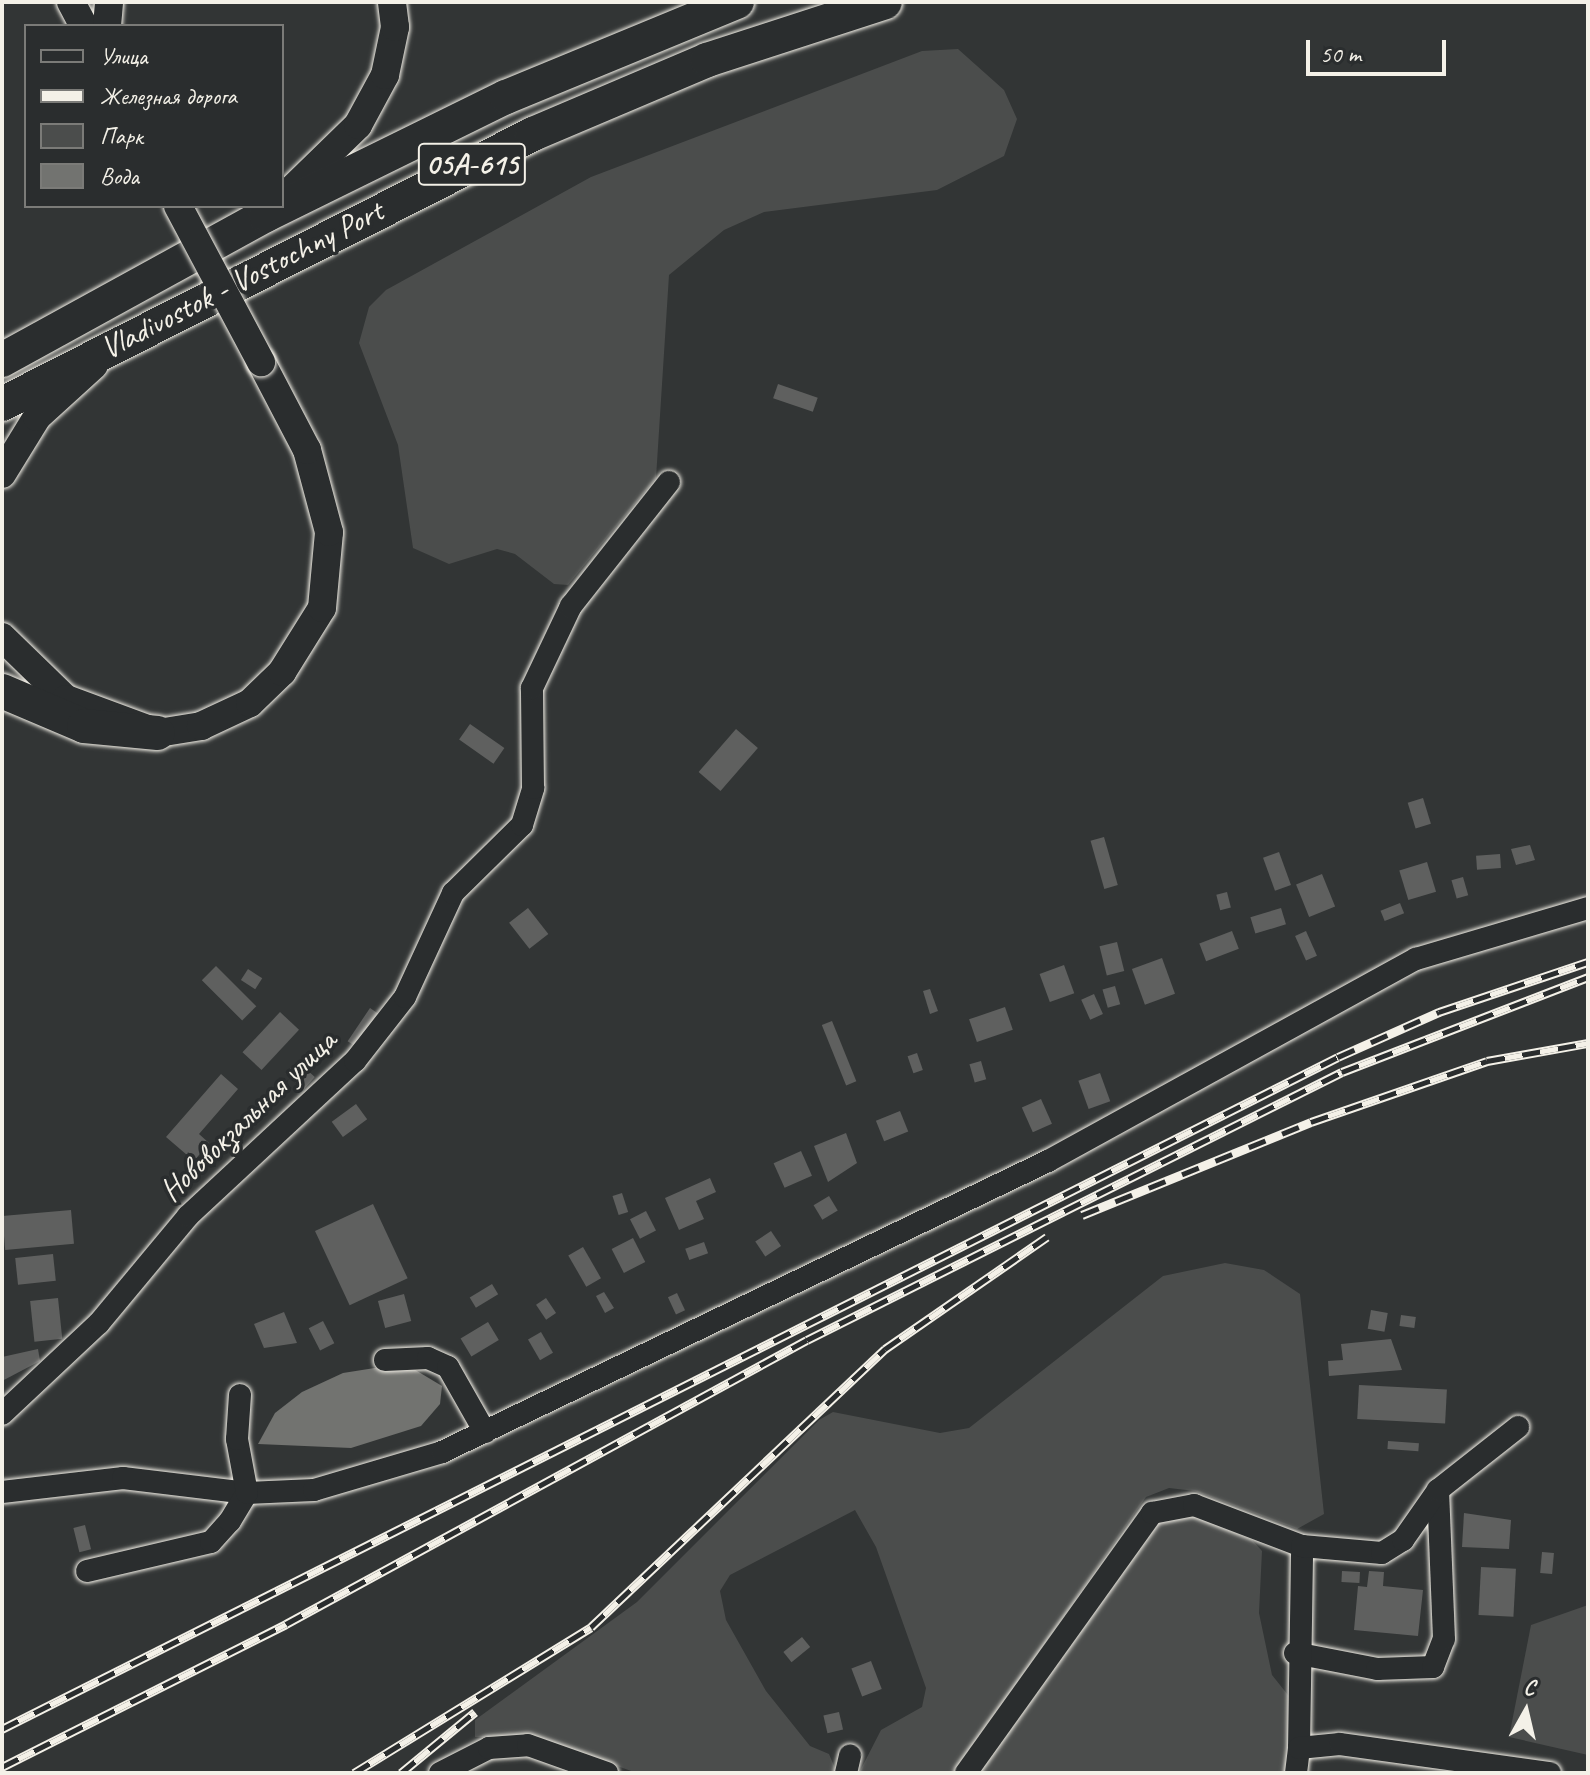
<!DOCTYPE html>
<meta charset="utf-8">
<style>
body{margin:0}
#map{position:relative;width:1590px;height:1775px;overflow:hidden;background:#323535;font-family:Caveat,sans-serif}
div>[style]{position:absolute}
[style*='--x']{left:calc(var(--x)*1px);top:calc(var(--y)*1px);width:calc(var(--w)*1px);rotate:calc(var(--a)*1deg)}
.green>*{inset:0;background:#4b4d4c}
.water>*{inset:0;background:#727370}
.building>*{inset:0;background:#5f605f;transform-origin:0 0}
.roads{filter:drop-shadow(0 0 2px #f4f1e8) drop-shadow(0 0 2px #f4f1e8)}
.minor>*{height:22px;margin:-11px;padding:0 11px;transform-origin:11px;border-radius:11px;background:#2a2d2e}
.major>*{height:28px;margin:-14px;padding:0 14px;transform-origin:14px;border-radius:14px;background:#2a2d2e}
.highway>*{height:34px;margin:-17px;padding:0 17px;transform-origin:17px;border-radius:17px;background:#2a2d2e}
.rail>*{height:9px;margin-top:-4.5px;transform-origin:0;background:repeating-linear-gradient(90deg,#2a2d2e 0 18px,#f4f1e8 0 36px);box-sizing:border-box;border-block:2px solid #f4f1e8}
.bridges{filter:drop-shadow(0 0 2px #f4f1e8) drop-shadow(0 0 2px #f4f1e8)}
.major-bridge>*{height:28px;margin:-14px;padding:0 14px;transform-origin:14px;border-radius:14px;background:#2a2d2e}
span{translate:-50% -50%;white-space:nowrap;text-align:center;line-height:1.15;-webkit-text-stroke:7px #2a2d2e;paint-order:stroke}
.shield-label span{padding:2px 6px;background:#2a2d2e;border:2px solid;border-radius:6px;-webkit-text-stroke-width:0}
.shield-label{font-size:30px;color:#f4f1e8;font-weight:700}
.street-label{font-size:32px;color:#f4f1e8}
.frame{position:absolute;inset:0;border:4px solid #f4f1e8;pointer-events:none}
.legend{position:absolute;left:24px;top:24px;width:260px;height:184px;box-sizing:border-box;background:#2a2d2e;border:2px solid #7b7b78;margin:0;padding:10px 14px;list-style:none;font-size:24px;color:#f4f1e8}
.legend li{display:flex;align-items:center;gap:16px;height:40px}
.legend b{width:40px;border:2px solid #7b7b78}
.north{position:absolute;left:1486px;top:1671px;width:80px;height:80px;-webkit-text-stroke:6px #2a2d2e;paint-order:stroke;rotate:8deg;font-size:22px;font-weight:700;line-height:32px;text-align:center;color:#f4f1e8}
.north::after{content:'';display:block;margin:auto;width:28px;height:36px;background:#f4f1e8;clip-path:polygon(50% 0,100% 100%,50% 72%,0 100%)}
.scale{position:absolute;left:1306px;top:40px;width:140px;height:36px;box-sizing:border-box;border:4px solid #f4f1e8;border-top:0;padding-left:10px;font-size:24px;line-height:28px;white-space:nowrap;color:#f4f1e8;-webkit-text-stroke:6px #2a2d2e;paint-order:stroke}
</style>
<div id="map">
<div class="green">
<div style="clip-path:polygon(958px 49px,1004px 90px,1017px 119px,1004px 156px,937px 190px,764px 212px,724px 230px,669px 275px,656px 478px,568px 585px,554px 584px,515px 554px,497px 549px,449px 564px,413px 548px,398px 445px,359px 343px,369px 307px,386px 290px,591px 177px,922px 51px)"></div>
<div style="clip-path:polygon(1225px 1263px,1264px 1270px,1300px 1294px,1324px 1514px,1297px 1529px,1195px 1491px,1169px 1488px,1146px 1497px,955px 1773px,859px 1773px,881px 1730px,922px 1707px,926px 1688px,876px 1547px,855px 1510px,730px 1575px,720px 1591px,726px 1620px,766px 1691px,810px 1746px,829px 1754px,837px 1773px,637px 1773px,534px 1737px,475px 1737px,475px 1720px,637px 1602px,819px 1420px,833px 1412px,940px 1433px,969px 1428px,1163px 1276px)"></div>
<div style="clip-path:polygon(1192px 1515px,1252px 1540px,1262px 1551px,1259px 1613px,1272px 1675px,1292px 1700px,1286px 1773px,979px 1773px,1157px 1523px)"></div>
<div style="clip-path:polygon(1588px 1605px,1588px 1755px,1509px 1737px,1531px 1625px)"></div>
</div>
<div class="water">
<div style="clip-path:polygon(381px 1367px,412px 1368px,442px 1386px,440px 1404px,421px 1426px,351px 1448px,258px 1444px,275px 1413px,302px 1392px,343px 1373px)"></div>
</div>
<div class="building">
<div style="left:778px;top:384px;width:42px;height:15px;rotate:19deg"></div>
<div style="left:470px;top:724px;width:42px;height:19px;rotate:35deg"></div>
<div style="left:736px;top:729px;width:29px;height:57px;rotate:41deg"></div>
<div style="left:1423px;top:798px;width:27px;height:16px;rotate:73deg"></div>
<div style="left:1104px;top:837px;width:50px;height:14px;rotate:74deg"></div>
<div style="clip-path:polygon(1530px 845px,1535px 860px,1516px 865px,1511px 849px)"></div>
<div style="left:1279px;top:852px;width:35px;height:17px;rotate:70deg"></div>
<div style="left:1500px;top:854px;width:14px;height:24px;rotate:86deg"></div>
<div style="left:1427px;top:862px;width:31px;height:29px;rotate:73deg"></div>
<div style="left:1322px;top:874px;width:35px;height:28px;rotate:68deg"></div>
<div style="left:1463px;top:877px;width:19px;height:12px;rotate:74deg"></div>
<div style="left:1227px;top:892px;width:16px;height:11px;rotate:76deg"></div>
<div style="left:1400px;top:903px;width:11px;height:21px;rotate:68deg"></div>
<div style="left:528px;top:908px;width:33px;height:24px;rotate:52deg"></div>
<div style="left:1281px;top:908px;width:17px;height:32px;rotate:73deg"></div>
<div style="left:1232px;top:931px;width:19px;height:35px;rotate:69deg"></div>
<div style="left:1306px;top:931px;width:27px;height:12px;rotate:66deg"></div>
<div style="left:1117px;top:942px;width:30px;height:18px;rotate:76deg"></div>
<div style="left:1162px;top:958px;width:38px;height:32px;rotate:70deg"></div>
<div style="left:1064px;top:965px;width:30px;height:26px;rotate:70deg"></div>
<div style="left:216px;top:966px;width:57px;height:20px;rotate:45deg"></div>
<div style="left:248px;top:969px;width:17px;height:13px;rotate:33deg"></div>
<div style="left:1115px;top:986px;width:19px;height:13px;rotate:74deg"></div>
<div style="clip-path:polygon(930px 989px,938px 1011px,930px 1014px,923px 991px)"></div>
<div style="left:1094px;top:994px;width:22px;height:14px;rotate:66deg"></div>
<div style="left:1005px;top:1007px;width:24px;height:38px;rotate:71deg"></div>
<div style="left:370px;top:1008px;width:11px;height:40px;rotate:34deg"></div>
<div style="left:280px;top:1012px;width:26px;height:55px;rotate:43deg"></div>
<div style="left:832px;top:1021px;width:65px;height:11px;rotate:68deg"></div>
<div style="left:917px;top:1053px;width:18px;height:10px;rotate:71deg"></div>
<div style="left:297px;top:1061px;width:24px;height:17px;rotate:42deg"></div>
<div style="left:981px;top:1061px;width:19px;height:12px;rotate:74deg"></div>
<div style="left:1100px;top:1073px;width:30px;height:23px;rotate:70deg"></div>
<div style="clip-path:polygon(221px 1074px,238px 1089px,199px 1134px,209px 1143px,194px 1161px,166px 1137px)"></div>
<div style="left:1041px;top:1099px;width:27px;height:21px;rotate:66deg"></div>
<div style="left:356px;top:1104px;width:19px;height:30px;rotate:54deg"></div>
<div style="left:900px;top:1111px;width:22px;height:26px;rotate:68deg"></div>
<div style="clip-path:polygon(846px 1133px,857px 1163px,828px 1182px,814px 1146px)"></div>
<div style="left:801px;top:1151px;width:27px;height:30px;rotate:66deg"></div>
<div style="clip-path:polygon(710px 1178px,716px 1192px,696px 1201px,704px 1219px,679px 1230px,665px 1198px)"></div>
<div style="left:622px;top:1193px;width:20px;height:10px;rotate:72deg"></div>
<div style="left:829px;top:1196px;width:17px;height:18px;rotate:59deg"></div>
<div style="left:373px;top:1204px;width:82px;height:64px;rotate:65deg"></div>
<div style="left:71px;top:1210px;width:34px;height:69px;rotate:85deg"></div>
<div style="left:646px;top:1211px;width:22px;height:18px;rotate:63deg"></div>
<div style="left:771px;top:1231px;width:18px;height:19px;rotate:56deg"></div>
<div style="left:633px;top:1238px;width:27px;height:24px;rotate:63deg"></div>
<div style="left:704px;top:1242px;width:12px;height:20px;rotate:70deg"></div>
<div style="left:583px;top:1247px;width:36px;height:17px;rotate:60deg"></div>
<div style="left:53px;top:1254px;width:27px;height:38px;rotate:84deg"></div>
<div style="left:492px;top:1284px;width:12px;height:26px;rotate:59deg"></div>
<div style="clip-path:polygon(604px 1292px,614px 1308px,605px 1313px,596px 1296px)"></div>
<div style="left:677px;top:1293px;width:19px;height:10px;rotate:65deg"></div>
<div style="left:404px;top:1294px;width:28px;height:27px;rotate:75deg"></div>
<div style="left:58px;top:1298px;width:41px;height:28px;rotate:84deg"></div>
<div style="left:546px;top:1298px;width:18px;height:12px;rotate:56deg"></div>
<div style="left:1371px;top:1310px;width:17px;height:19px;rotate:10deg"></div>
<div style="clip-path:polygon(284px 1312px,297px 1343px,264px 1348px,254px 1324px)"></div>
<div style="left:1401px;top:1315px;width:15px;height:11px;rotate:8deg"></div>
<div style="left:323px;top:1321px;width:25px;height:16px;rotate:63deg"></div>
<div style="left:488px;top:1322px;width:21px;height:32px;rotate:59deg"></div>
<div style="left:541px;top:1332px;width:24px;height:15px;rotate:60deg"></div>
<div style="clip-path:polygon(1391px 1339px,1402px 1370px,1329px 1376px,1328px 1361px,1343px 1360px,1341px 1344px)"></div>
<div style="clip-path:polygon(38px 1349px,40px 1361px,2px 1381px,2px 1357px)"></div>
<div style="left:1359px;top:1385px;width:88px;height:34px;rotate:3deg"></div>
<div style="left:1388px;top:1441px;width:31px;height:8px;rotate:4deg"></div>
<div style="clip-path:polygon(1464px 1513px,1511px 1520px,1509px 1549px,1462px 1547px)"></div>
<div style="left:85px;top:1525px;width:25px;height:12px;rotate:76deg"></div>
<div style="left:1542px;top:1552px;width:12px;height:21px;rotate:5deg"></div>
<div style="left:1481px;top:1567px;width:35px;height:48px;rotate:3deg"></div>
<div style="left:1342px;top:1571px;width:18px;height:11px;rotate:3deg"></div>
<div style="clip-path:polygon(1369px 1571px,1384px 1572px,1383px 1586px,1423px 1590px,1418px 1636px,1354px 1630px,1358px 1586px,1367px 1587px)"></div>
<div style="left:802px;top:1637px;width:13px;height:24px;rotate:51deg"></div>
<div style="left:871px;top:1661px;width:30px;height:21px;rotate:69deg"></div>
<div style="left:839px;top:1712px;width:18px;height:16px;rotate:77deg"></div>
</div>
<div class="roads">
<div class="minor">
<div style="--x:385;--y:1360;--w:43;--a:-2.7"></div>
<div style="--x:428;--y:1358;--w:22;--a:24"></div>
<div style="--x:448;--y:1367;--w:75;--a:60.4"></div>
<div style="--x:2;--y:1414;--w:133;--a:-43.2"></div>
<div style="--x:99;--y:1323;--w:139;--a:-50.2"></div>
<div style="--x:188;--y:1216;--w:228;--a:-42.9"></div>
<div style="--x:355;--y:1061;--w:81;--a:-52"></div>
<div style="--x:405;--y:997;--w:115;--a:-65.2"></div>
<div style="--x:453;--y:893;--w:97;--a:-44.6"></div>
<div style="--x:522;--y:825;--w:39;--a:-73"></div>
<div style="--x:533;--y:788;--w:100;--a:-90.6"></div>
<div style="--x:532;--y:688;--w:91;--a:-64.6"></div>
<div style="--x:571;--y:606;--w:158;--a:-51.7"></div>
<div style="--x:2;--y:1492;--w:122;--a:-6.6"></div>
<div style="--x:123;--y:1478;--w:125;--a:6.9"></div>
<div style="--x:247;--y:1493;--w:67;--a:-2.6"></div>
<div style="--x:314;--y:1490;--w:134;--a:-16.5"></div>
<div style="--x:442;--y:1452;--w:672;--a:-25.65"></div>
<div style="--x:1048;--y:1161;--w:420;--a:-28.8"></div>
<div style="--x:1416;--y:959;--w:179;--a:-16.5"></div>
<div style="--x:87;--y:1571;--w:127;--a:-13.2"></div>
<div style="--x:211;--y:1542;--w:28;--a:-48"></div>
<div style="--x:230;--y:1521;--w:33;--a:-59"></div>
<div style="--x:247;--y:1493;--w:55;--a:-100.5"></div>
<div style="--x:237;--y:1439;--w:44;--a:-86.1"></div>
<div style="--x:1295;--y:1653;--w:84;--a:11"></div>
<div style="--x:1377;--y:1669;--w:56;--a:-2"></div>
<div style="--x:1433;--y:1667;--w:30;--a:-69"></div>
<div style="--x:1444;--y:1639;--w:149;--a:-92.3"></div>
<div style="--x:1299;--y:1748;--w:202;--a:-89.1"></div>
<div style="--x:440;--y:1773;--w:55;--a:-27"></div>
<div style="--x:489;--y:1748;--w:39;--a:-4"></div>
<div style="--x:528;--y:1745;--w:84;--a:19.5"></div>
<div style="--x:846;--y:1773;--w:18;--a:-77"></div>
<div style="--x:966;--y:1773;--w:320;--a:-54.4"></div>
<div style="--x:1152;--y:1513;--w:43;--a:-10.8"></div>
<div style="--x:1194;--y:1505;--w:116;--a:20.8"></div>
<div style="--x:1302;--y:1546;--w:80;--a:5"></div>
<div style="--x:1382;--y:1553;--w:25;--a:-32"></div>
<div style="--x:1403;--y:1540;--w:61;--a:-55"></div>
<div style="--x:1438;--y:1490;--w:102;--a:-38.2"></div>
<div style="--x:1296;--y:1773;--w:25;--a:-83"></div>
<div style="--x:1299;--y:1748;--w:41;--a:-5.6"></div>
<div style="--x:1340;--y:1744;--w:212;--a:7.9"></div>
</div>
<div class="major">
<div style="--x:71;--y:2;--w:27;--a:62"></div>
<div style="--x:107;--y:26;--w:24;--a:-85"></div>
<div style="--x:282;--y:199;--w:106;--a:-44.2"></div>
<div style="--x:358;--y:125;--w:57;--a:-61.6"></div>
<div style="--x:385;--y:75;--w:49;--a:-78.2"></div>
<div style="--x:395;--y:27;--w:25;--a:-97"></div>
<div style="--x:2;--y:474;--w:67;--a:-58.4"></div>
<div style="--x:37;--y:417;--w:77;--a:-42.4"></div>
<div style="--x:2;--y:637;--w:89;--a:44.1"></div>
<div style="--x:66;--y:699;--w:98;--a:20.3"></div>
<div style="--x:158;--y:733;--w:44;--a:-9.2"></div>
<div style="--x:201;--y:726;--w:54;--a:-25.1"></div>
<div style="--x:250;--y:703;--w:45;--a:-44.1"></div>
<div style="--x:282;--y:672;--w:75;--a:-58"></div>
<div style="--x:322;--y:608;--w:76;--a:-84.7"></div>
<div style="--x:329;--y:532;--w:85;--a:-105"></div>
<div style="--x:307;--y:450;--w:99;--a:-117.6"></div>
</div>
<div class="highway">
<div style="--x:2;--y:360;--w:301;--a:-28.8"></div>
<div style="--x:266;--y:215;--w:267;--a:-26.2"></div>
<div style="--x:506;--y:97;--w:250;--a:-22.4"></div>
<div style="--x:2;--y:404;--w:596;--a:-26.95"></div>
<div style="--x:533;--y:134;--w:189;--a:-23"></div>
<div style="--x:707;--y:60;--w:187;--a:-18"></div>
<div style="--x:2;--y:691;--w:89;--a:23.1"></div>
<div style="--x:84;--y:726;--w:74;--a:5.4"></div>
</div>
</div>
<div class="rail">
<div style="--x:1082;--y:1215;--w:247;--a:-22.1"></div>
<div style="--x:1311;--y:1122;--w:186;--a:-19.1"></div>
<div style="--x:1487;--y:1061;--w:103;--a:-10.1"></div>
<div style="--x:2;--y:1729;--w:1495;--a:-26.7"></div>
<div style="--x:1338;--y:1057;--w:111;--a:-24"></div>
<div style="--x:1439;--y:1012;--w:157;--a:-18.6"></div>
<div style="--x:2;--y:1767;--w:318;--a:-26.7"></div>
<div style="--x:286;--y:1624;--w:593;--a:-28.6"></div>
<div style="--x:807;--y:1340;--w:598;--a:-26.61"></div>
<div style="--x:1342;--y:1072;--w:264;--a:-21.1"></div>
<div style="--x:354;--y:1773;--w:278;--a:-31.6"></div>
<div style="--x:591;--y:1627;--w:405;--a:-43.4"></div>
<div style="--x:885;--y:1349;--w:197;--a:-34.7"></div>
<div style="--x:401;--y:1773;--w:96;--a:-39.5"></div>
</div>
<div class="bridges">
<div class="major-bridge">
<div style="--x:178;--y:206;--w:177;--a:62"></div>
</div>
</div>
<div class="shield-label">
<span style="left:472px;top:164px">05А-615</span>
</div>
<div class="street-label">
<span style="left:242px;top:280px;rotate:-27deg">Vladivostok - Vostochny Port</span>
<span style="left:248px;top:1116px;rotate:-44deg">Нововокзальная улица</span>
</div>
<div class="frame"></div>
<ul class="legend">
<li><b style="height:10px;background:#2a2d2e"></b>Улица</li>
<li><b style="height:10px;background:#f4f1e8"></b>Железная дорога</li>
<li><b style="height:22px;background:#4b4d4c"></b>Парк</li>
<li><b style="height:22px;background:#727370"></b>Вода</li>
</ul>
<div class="north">С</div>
<div class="scale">50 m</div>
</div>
